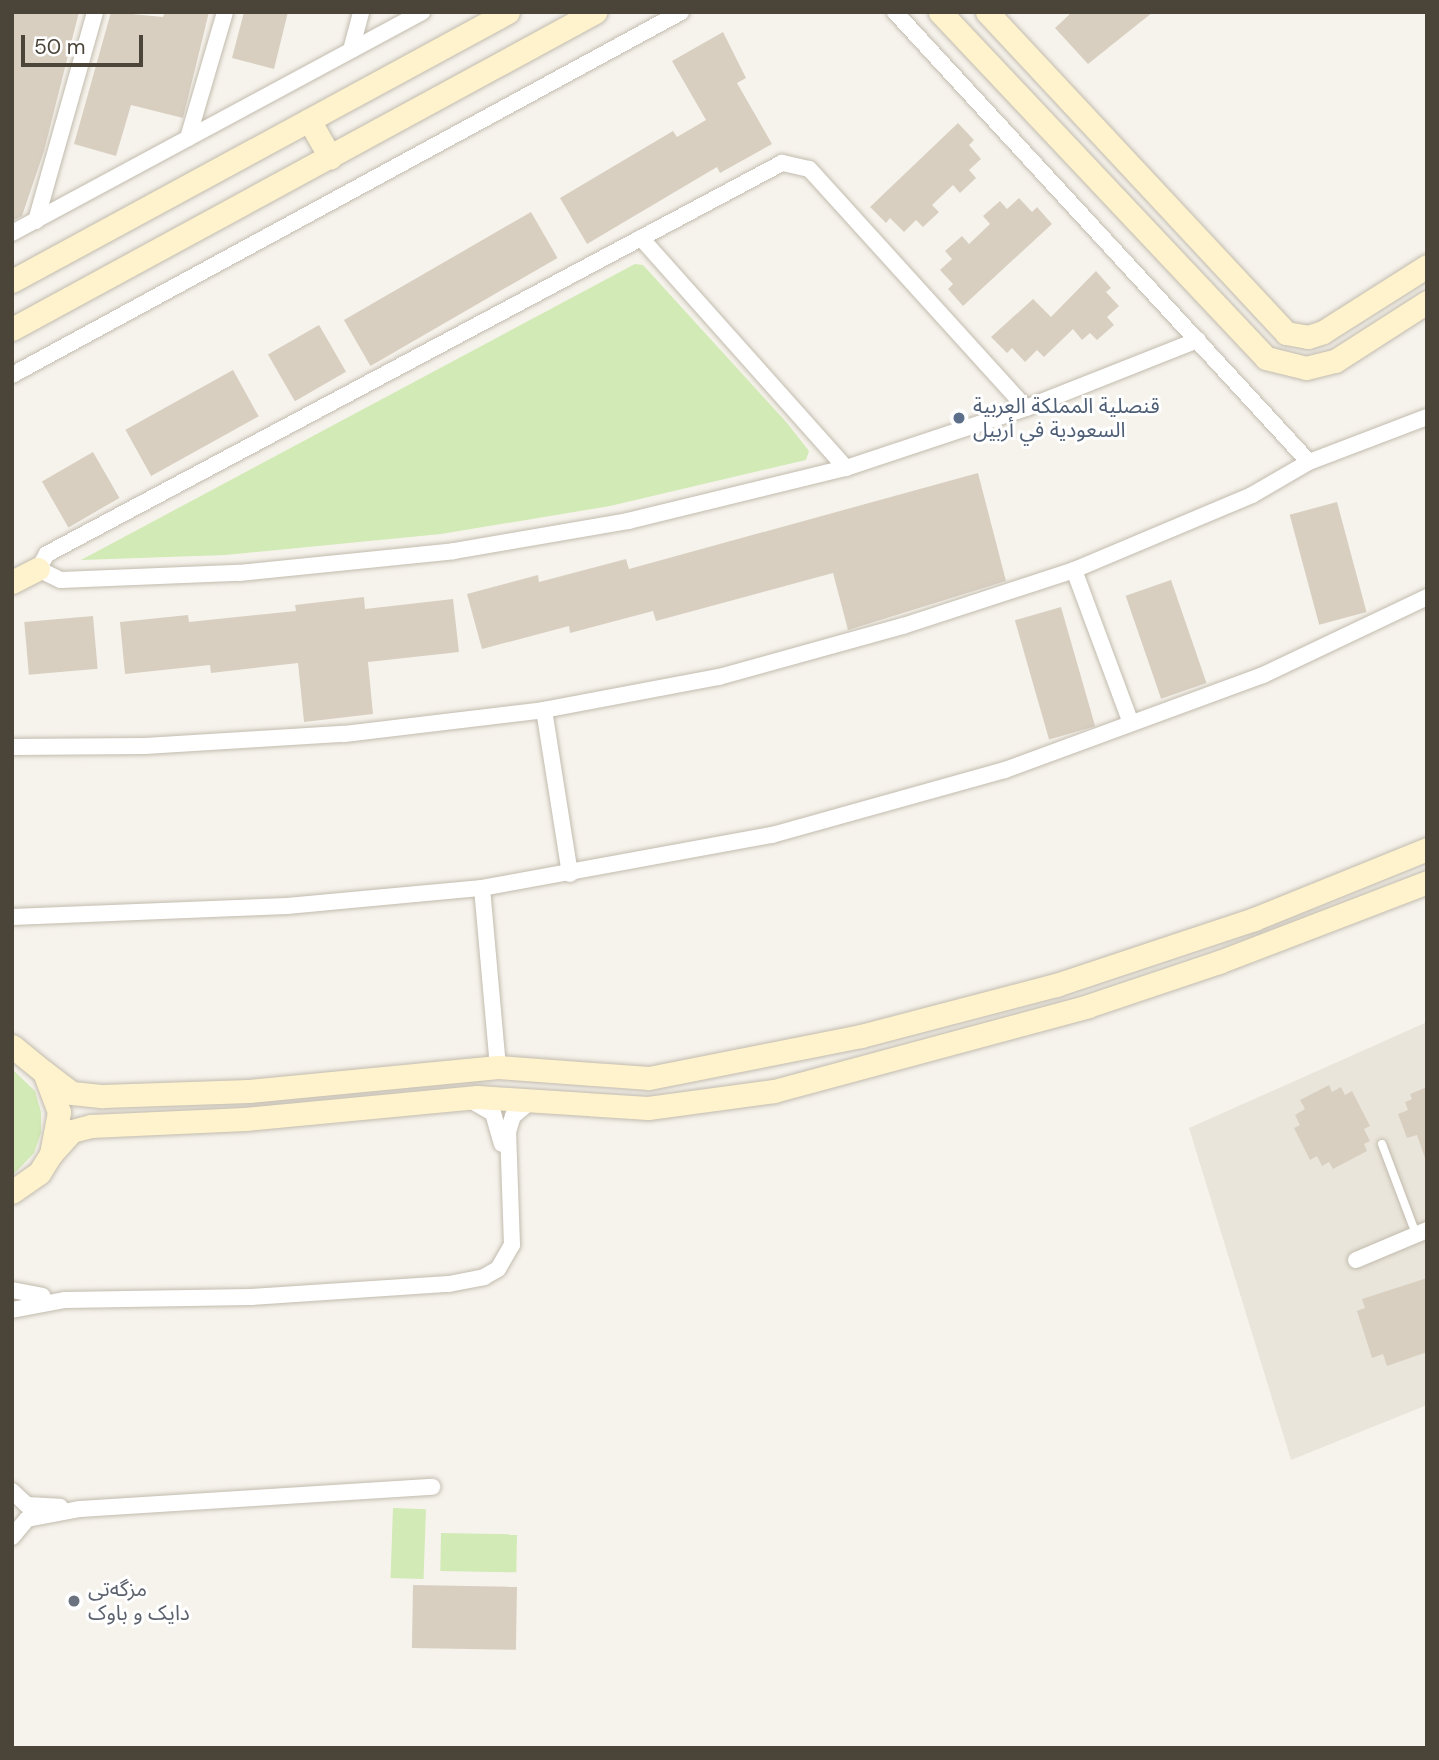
<!DOCTYPE html>
<meta charset="utf-8">
<style>
body{margin:0}
#map{position:relative;width:1439px;height:1760px;overflow:hidden;background:#f6f3ec;font-family:"DM Sans","Noto Sans Arabic",sans-serif}
div>[style]{position:absolute}
[style*='--x']{left:calc(var(--x)*1px);top:calc(var(--y)*1px);width:calc(var(--w)*1px);rotate:calc(var(--a)*1deg)}
.residential>*{inset:0;background:#eae5da}
.green>*{inset:0;background:#d2eab5;transform-origin:0 0}
.building>*{inset:0;background:#d8cfc1;transform-origin:0 0}
.roads{filter:drop-shadow(0 0 2px #c2bbae) drop-shadow(0 0 2px #c2bbae)}
.lane>*{height:8px;margin:-4px;padding:0 4px;transform-origin:4px;border-radius:4px;background:#fff}
.street>*{height:16px;margin:-8px;padding:0 8px;transform-origin:8px;border-radius:8px;background:#fff}
.secondary>*{height:23px;margin:-11.5px;padding:0 11.5px;transform-origin:11.5px;border-radius:11.5px;background:#fff3cd}
.dots>*{width:19px;height:19px;translate:-50% -50%;box-sizing:border-box;border:4px solid #fff;border-radius:50%}
span{translate:-50% -50%;white-space:nowrap;text-align:center;line-height:1.15;-webkit-text-stroke:6px #fff;paint-order:stroke}
.service-label{font-size:21px;color:#4e5e75}
.left{translate:0 -50%;text-align:left}
.worship-label{font-size:21px;color:#5b616d}
.frame{position:absolute;inset:0;border:14px solid #4b4439;pointer-events:none}
.scale{position:absolute;left:21px;top:35px;width:122px;height:32px;box-sizing:border-box;border:4px solid #4b4439;border-top:0;padding-left:9px;font-size:21px;line-height:24px;white-space:nowrap;color:#4b4439;-webkit-text-stroke:5px #fff;paint-order:stroke}
</style>
<div id="map">
<div class="residential">
<div style="clip-path:polygon(1427px 1022px,1427px 1405px,1291px 1460px,1189px 1128px)"></div>
</div>
<div class="green">
<div style="clip-path:polygon(635px 264px,643px 265px,787px 423px,809px 451px,806px 460px,610px 506px,441px 534px,225px 555px,81px 560px)"></div>
<div style="clip-path:polygon(12px 1069px,35px 1091px,41px 1112px,41px 1133px,34px 1153px,12px 1176px)"></div>
<div style="left:393px;top:1508px;width:33px;height:70px;rotate:2deg"></div>
<div style="left:441px;top:1533px;width:76px;height:38px;rotate:1deg"></div>
</div>
<div class="building">
<div style="clip-path:polygon(12px 12px,79px 12px,44px 151px,22px 216px,12px 221px)"></div>
<div style="clip-path:polygon(111px 12px,163px 17px,165px 12px,209px 12px,183px 118px,131px 105px,116px 156px,74px 144px)"></div>
<div style="clip-path:polygon(244px 12px,288px 12px,274px 69px,232px 58px)"></div>
<div style="clip-path:polygon(1072px 12px,1153px 12px,1088px 64px,1055px 28px)"></div>
<div style="clip-path:polygon(723px 32px,746px 78px,737px 83px,772px 144px,720px 173px,717px 167px,587px 244px,560px 198px,673px 131px,677px 137px,706px 120px,672px 61px)"></div>
<div style="clip-path:polygon(958px 123px,974px 140px,969px 145px,981px 159px,969px 170px,976px 178px,960px 193px,953px 185px,932px 205px,939px 212px,923px 227px,916px 220px,904px 232px,890px 218px,886px 223px,870px 207px)"></div>
<div style="clip-path:polygon(1019px 198px,1032px 212px,1037px 207px,1052px 224px,963px 306px,948px 289px,953px 284px,940px 270px,952px 259px,945px 251px,962px 236px,969px 244px,990px 224px,983px 216px,1000px 201px,1007px 209px)"></div>
<div style="left:531px;top:212px;width:53px;height:216px;rotate:60deg"></div>
<div style="clip-path:polygon(1096px 271px,1111px 288px,1106px 292px,1119px 306px,1107px 317px,1114px 325px,1097px 340px,1090px 333px,1082px 340px,1073px 329px,1044px 357px,1037px 350px,1025px 362px,1012px 348px,1007px 353px,991px 337px,1033px 299px,1051px 317px)"></div>
<div style="left:319px;top:325px;width:54px;height:59px;rotate:60deg"></div>
<div style="left:233px;top:370px;width:53px;height:123px;rotate:61deg"></div>
<div style="left:93px;top:452px;width:53px;height:59px;rotate:60deg"></div>
<div style="clip-path:polygon(978px 473px,1006px 581px,848px 630px,833px 573px,656px 621px,653px 611px,570px 633px,569px 626px,482px 649px,467px 594px,538px 575px,539px 582px,626px 559px,629px 569px)"></div>
<div style="left:1337px;top:502px;width:114px;height:49px;rotate:75deg"></div>
<div style="left:1171px;top:580px;width:109px;height:48px;rotate:71deg"></div>
<div style="clip-path:polygon(364px 597px,365px 609px,453px 599px,459px 652px,368px 662px,373px 714px,304px 722px,298px 663px,211px 673px,210px 665px,125px 674px,120px 622px,188px 615px,189px 622px,296px 611px,295px 605px)"></div>
<div style="left:1061px;top:607px;width:124px;height:48px;rotate:74deg"></div>
<div style="left:93px;top:616px;width:53px;height:69px;rotate:85deg"></div>
<div style="clip-path:polygon(1329px 1085px,1332px 1092px,1341px 1087px,1345px 1095px,1352px 1091px,1370px 1126px,1364px 1129px,1370px 1141px,1364px 1144px,1367px 1151px,1333px 1169px,1329px 1162px,1322px 1166px,1317px 1156px,1310px 1160px,1294px 1128px,1300px 1125px,1295px 1115px,1305px 1109px,1300px 1100px)"></div>
<div style="clip-path:polygon(1427px 1087px,1427px 1157px,1425px 1158px,1417px 1135px,1407px 1138px,1398px 1114px,1408px 1110px,1405px 1102px,1412px 1099px,1410px 1094px)"></div>
<div style="clip-path:polygon(1427px 1278px,1427px 1352px,1387px 1366px,1383px 1354px,1372px 1358px,1357px 1311px,1365px 1308px,1362px 1299px)"></div>
<div style="left:413px;top:1585px;width:104px;height:63px;rotate:1deg"></div>
</div>
<div class="roads">
<div class="lane">
<div style="--x:1382;--y:1144;--w:96;--a:69.3"></div>
</div>
<div class="street">
<div style="--x:895;--y:12;--w:611;--a:47.39"></div>
<div style="--x:351;--y:50;--w:39;--a:-75"></div>
<div style="--x:188;--y:138;--w:131;--a:-73.6"></div>
<div style="--x:36;--y:221;--w:217;--a:-74.2"></div>
<div style="--x:12;--y:233;--w:466;--a:-28.3"></div>
<div style="--x:641;--y:238;--w:308;--a:48.3"></div>
<div style="--x:12;--y:375;--w:761;--a:-28.48"></div>
<div style="--x:1026;--y:408;--w:323;--a:-132.2"></div>
<div style="--x:809;--y:169;--w:28;--a:-167"></div>
<div style="--x:782;--y:163;--w:833;--a:151.99"></div>
<div style="--x:47;--y:554;--w:17;--a:121"></div>
<div style="--x:38;--y:569;--w:25;--a:26"></div>
<div style="--x:61;--y:580;--w:178;--a:-2.3"></div>
<div style="--x:239;--y:573;--w:216;--a:-5.8"></div>
<div style="--x:454;--y:551;--w:177;--a:-9.8"></div>
<div style="--x:628;--y:521;--w:224;--a:-13.7"></div>
<div style="--x:846;--y:468;--w:190;--a:-18.4"></div>
<div style="--x:1026;--y:408;--w:185;--a:-21.6"></div>
<div style="--x:1074;--y:570;--w:163;--a:69.6"></div>
<div style="--x:544;--y:710;--w:166;--a:81"></div>
<div style="--x:12;--y:747;--w:133;--a:-0.4"></div>
<div style="--x:145;--y:746;--w:199;--a:-3.5"></div>
<div style="--x:344;--y:734;--w:201;--a:-6.8"></div>
<div style="--x:544;--y:710;--w:178;--a:-10.7"></div>
<div style="--x:719;--y:677;--w:191;--a:-15.5"></div>
<div style="--x:903;--y:626;--w:180;--a:-18.1"></div>
<div style="--x:1074;--y:570;--w:193;--a:-22.8"></div>
<div style="--x:1252;--y:495;--w:66;--a:-30.1"></div>
<div style="--x:1309;--y:462;--w:126;--a:-20.9"></div>
<div style="--x:482;--y:888;--w:180;--a:84.9"></div>
<div style="--x:12;--y:917;--w:275;--a:-2.3"></div>
<div style="--x:287;--y:906;--w:196;--a:-5.3"></div>
<div style="--x:482;--y:888;--w:295;--a:-10.4"></div>
<div style="--x:772;--y:835;--w:242;--a:-15.6"></div>
<div style="--x:1005;--y:770;--w:275;--a:-20.2"></div>
<div style="--x:1263;--y:675;--w:182;--a:-25.4"></div>
<div style="--x:472;--y:1101;--w:24;--a:30"></div>
<div style="--x:493;--y:1113;--w:32;--a:74"></div>
<div style="--x:1356;--y:1260;--w:77;--a:-22.9"></div>
<div style="--x:12;--y:1290;--w:31;--a:11"></div>
<div style="--x:12;--y:1310;--w:54;--a:-10.7"></div>
<div style="--x:65;--y:1300;--w:186;--a:-0.9"></div>
<div style="--x:251;--y:1297;--w:198;--a:-3.8"></div>
<div style="--x:449;--y:1284;--w:36;--a:-11"></div>
<div style="--x:484;--y:1277;--w:16;--a:-30"></div>
<div style="--x:498;--y:1269;--w:28;--a:-60"></div>
<div style="--x:512;--y:1245;--w:113;--a:-92"></div>
<div style="--x:508;--y:1132;--w:17;--a:-73"></div>
<div style="--x:513;--y:1116;--w:25;--a:-40"></div>
<div style="--x:12;--y:1491;--w:21;--a:43"></div>
<div style="--x:27;--y:1505;--w:33;--a:3"></div>
<div style="--x:12;--y:1537;--w:23;--a:-50"></div>
<div style="--x:27;--y:1519;--w:54;--a:-10.7"></div>
<div style="--x:80;--y:1509;--w:353;--a:-3.6"></div>
</div>
<div class="secondary">
<div style="--x:940;--y:12;--w:475;--a:46.7"></div>
<div style="--x:1266;--y:358;--w:41;--a:14"></div>
<div style="--x:1306;--y:368;--w:30;--a:-14"></div>
<div style="--x:1335;--y:361;--w:109;--a:-32.7"></div>
<div style="--x:987;--y:12;--w:439;--a:47"></div>
<div style="--x:1286;--y:333;--w:22;--a:10"></div>
<div style="--x:1308;--y:337;--w:16;--a:-18"></div>
<div style="--x:1323;--y:332;--w:123;--a:-32.4"></div>
<div style="--x:309;--y:120;--w:43;--a:60.4"></div>
<div style="--x:12;--y:281;--w:564;--a:-28.47"></div>
<div style="--x:12;--y:329;--w:664;--a:-28.53"></div>
<div style="--x:12;--y:582;--w:29;--a:-27"></div>
<div style="--x:12;--y:1046;--w:41;--a:39.1"></div>
<div style="--x:44;--y:1072;--w:43;--a:69.4"></div>
<div style="--x:59;--y:1112;--w:43;--a:100.8"></div>
<div style="--x:51;--y:1154;--w:22;--a:122"></div>
<div style="--x:39;--y:1173;--w:33;--a:145"></div>
<div style="--x:44;--y:1072;--w:35;--a:37"></div>
<div style="--x:72;--y:1093;--w:31;--a:6"></div>
<div style="--x:103;--y:1096;--w:146;--a:-2"></div>
<div style="--x:249;--y:1091;--w:250;--a:-5.5"></div>
<div style="--x:498;--y:1067;--w:151;--a:4.2"></div>
<div style="--x:649;--y:1078;--w:216;--a:-11.2"></div>
<div style="--x:861;--y:1036;--w:202;--a:-14.7"></div>
<div style="--x:1056;--y:985;--w:209;--a:-18.4"></div>
<div style="--x:1254;--y:919;--w:187;--a:-22"></div>
<div style="--x:51;--y:1154;--w:31;--a:-48"></div>
<div style="--x:72;--y:1131;--w:20;--a:-15"></div>
<div style="--x:91;--y:1126;--w:154;--a:-2.6"></div>
<div style="--x:245;--y:1119;--w:233;--a:-5.4"></div>
<div style="--x:477;--y:1097;--w:171;--a:3.7"></div>
<div style="--x:648;--y:1108;--w:127;--a:-7.7"></div>
<div style="--x:774;--y:1091;--w:325;--a:-15.1"></div>
<div style="--x:1088;--y:1006;--w:138;--a:-18.6"></div>
<div style="--x:1219;--y:962;--w:223;--a:-21"></div>
</div>
</div>
<div class="dots">
<div style="left:959px;top:418px;background:#5c6f8a"></div>
<div style="left:74px;top:1601px;background:#6b7280"></div>
</div>
<div class="service-label">
<span class="left" style="left:973px;top:418px">قنصلية المملكة العربية<br>السعودية في أربيل</span>
</div>
<div class="worship-label">
<span class="left" style="left:88px;top:1601px">مزگەتی<br>دایک و باوک</span>
</div>
<div class="frame"></div>
<div class="scale">50 m</div>
</div>
